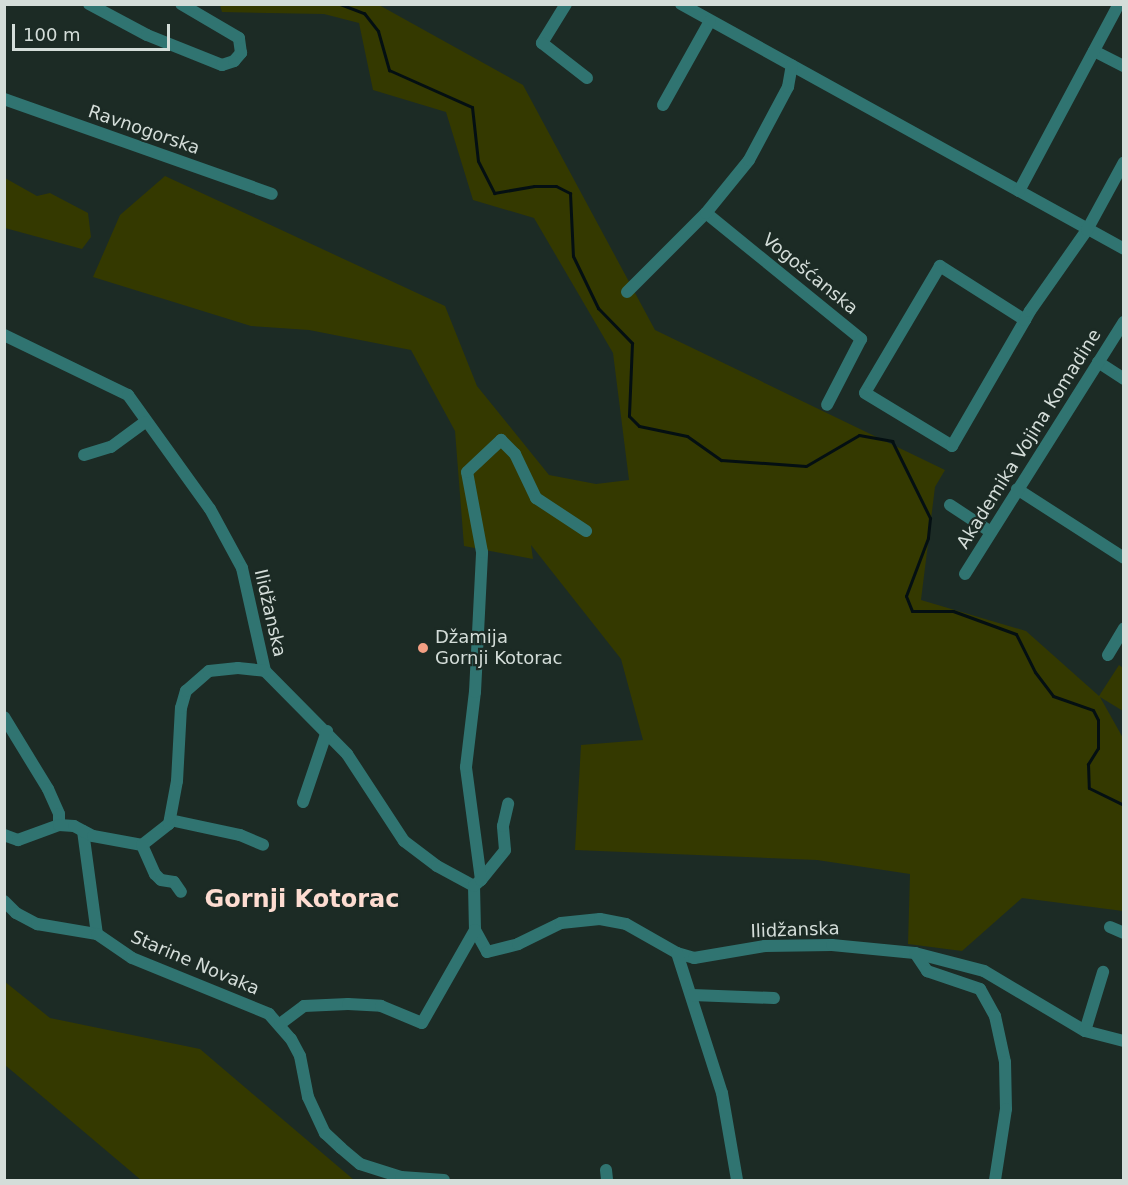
<!DOCTYPE html>
<meta charset="utf-8">
<style>
body{margin:0}
#map{position:relative;width:1128px;height:1185px;overflow:hidden;background:#1c2b25;font-family:"DejaVu Sans",sans-serif}
div>[style]{position:absolute}
[style*='--x']{left:calc(var(--x)*1px);top:calc(var(--y)*1px);width:calc(var(--w)*1px);rotate:calc(var(--a)*1deg)}
.green>*{inset:0;background:#343900}
.stream>*{height:3px;margin:-1.5px;padding:0 1.5px;transform-origin:1.5px;border-radius:1.5px;background:#040f12}
.minor>*{height:12px;margin:-6px;padding:0 6px;transform-origin:6px;border-radius:6px;background:#307471}
.dots>*{width:16px;height:16px;translate:-50% -50%;box-sizing:border-box;border:3px solid #1c2b25;border-radius:50%}
span{translate:-50% -50%;white-space:nowrap;text-align:center;line-height:1.15;-webkit-text-stroke:4.5px #1c2b25;paint-order:stroke}
.street-label{font-size:18px;color:#d4ddd9}
.poi-label{font-size:18px;color:#d4ddd9}
.left{translate:0 -50%;text-align:left}
.district-label{font-size:24px;color:#fddcd1;font-weight:700}
.frame{position:absolute;inset:0;border:6px solid #d4ddd9;pointer-events:none}
.scale{position:absolute;left:12px;top:24px;width:158px;height:27px;box-sizing:border-box;border:3px solid #d4ddd9;border-top:0;padding-left:8px;font-size:18px;line-height:21px;white-space:nowrap;color:#d4ddd9;-webkit-text-stroke:4px #1c2b25;paint-order:stroke}
</style>
<div id="map">
<div class="green">
<div style="clip-path:polygon(220px 5px,379px 5px,523px 85px,655px 330px,945px 470px,935px 487px,921px 600px,1026px 631px,1099px 696px,1119px 665px,1123px 668px,1123px 711px,1100px 697px,1123px 738px,1123px 911px,1022px 898px,962px 951px,908px 944px,910px 874px,817px 860px,575px 850px,581px 745px,643px 740px,621px 659px,531px 545px,533px 559px,464px 546px,455px 431px,411px 350px,309px 330px,251px 326px,93px 277px,120px 215px,165px 176px,445px 306px,477px 386px,549px 475px,596px 484px,629px 480px,613px 353px,534px 218px,473px 200px,446px 112px,373px 90px,359px 23px,324px 14px,222px 12px)"></div>
<div style="clip-path:polygon(5px 178px,37px 196px,50px 193px,88px 213px,91px 237px,82px 249px,5px 228px)"></div>
<div style="clip-path:polygon(4px 981px,50px 1018px,200px 1049px,354px 1180px,141px 1180px,5px 1065px)"></div>
</div>
<div class="stream">
<div style="--x:249;--y:4;--w:36;--a:0"></div>
<div style="--x:340;--y:4;--w:26;--a:21"></div>
<div style="--x:364;--y:13;--w:23;--a:52"></div>
<div style="--x:378;--y:31;--w:41;--a:74.2"></div>
<div style="--x:389;--y:70;--w:91;--a:24"></div>
<div style="--x:472;--y:107;--w:54;--a:83.7"></div>
<div style="--x:478;--y:161;--w:36;--a:63"></div>
<div style="--x:494;--y:193;--w:41;--a:-9.9"></div>
<div style="--x:534;--y:186;--w:22;--a:0"></div>
<div style="--x:556;--y:186;--w:16;--a:27"></div>
<div style="--x:570;--y:193;--w:63;--a:87.3"></div>
<div style="--x:573;--y:256;--w:58;--a:64.3"></div>
<div style="--x:598;--y:308;--w:49;--a:45.8"></div>
<div style="--x:632;--y:343;--w:73;--a:92.4"></div>
<div style="--x:629;--y:416;--w:14;--a:45"></div>
<div style="--x:639;--y:426;--w:49;--a:11.8"></div>
<div style="--x:687;--y:436;--w:42;--a:35.2"></div>
<div style="--x:721;--y:460;--w:85;--a:4"></div>
<div style="--x:806;--y:466;--w:61;--a:-30.3"></div>
<div style="--x:859;--y:435;--w:34;--a:10"></div>
<div style="--x:892;--y:441;--w:86;--a:63.7"></div>
<div style="--x:930;--y:518;--w:20;--a:96"></div>
<div style="--x:928;--y:538;--w:62;--a:110.8"></div>
<div style="--x:906;--y:596;--w:16;--a:68"></div>
<div style="--x:912;--y:611;--w:41;--a:0"></div>
<div style="--x:953;--y:611;--w:67;--a:20.1"></div>
<div style="--x:1016;--y:634;--w:42;--a:63.4"></div>
<div style="--x:1035;--y:672;--w:30;--a:53"></div>
<div style="--x:1053;--y:696;--w:42;--a:19.3"></div>
<div style="--x:1093;--y:710;--w:11;--a:63"></div>
<div style="--x:1098;--y:720;--w:28;--a:90"></div>
<div style="--x:1098;--y:748;--w:19;--a:122"></div>
<div style="--x:1088;--y:764;--w:24;--a:88"></div>
<div style="--x:1089;--y:788;--w:39;--a:26"></div>
</div>
<div class="minor">
<div style="--x:89;--y:4;--w:66;--a:28.1"></div>
<div style="--x:147;--y:35;--w:81;--a:21.8"></div>
<div style="--x:222;--y:65;--w:13;--a:-18"></div>
<div style="--x:234;--y:61;--w:11;--a:-49"></div>
<div style="--x:241;--y:53;--w:15;--a:-98"></div>
<div style="--x:239;--y:38;--w:67;--a:-149.6"></div>
<div style="--x:566;--y:4;--w:46;--a:121.6"></div>
<div style="--x:542;--y:43;--w:57;--a:37.9"></div>
<div style="--x:681;--y:4;--w:506;--a:28.94"></div>
<div style="--x:1094;--y:51;--w:34;--a:27"></div>
<div style="--x:4;--y:99;--w:284;--a:19.5"></div>
<div style="--x:663;--y:105;--w:96;--a:-60.8"></div>
<div style="--x:1019;--y:191;--w:212;--a:-61.9"></div>
<div style="--x:706;--y:213;--w:200;--a:39.1"></div>
<div style="--x:861;--y:339;--w:74;--a:117.3"></div>
<div style="--x:627;--y:292;--w:112;--a:-45"></div>
<div style="--x:706;--y:213;--w:68;--a:-50.9"></div>
<div style="--x:749;--y:160;--w:83;--a:-61.9"></div>
<div style="--x:788;--y:87;--w:22;--a:-80"></div>
<div style="--x:1025;--y:320;--w:101;--a:-147.6"></div>
<div style="--x:940;--y:266;--w:147;--a:120.6"></div>
<div style="--x:865;--y:393;--w:102;--a:31.3"></div>
<div style="--x:952;--y:446;--w:146;--a:-59.9"></div>
<div style="--x:1025;--y:320;--w:10;--a:-61"></div>
<div style="--x:1030;--y:311;--w:99;--a:-54.9"></div>
<div style="--x:1087;--y:230;--w:77;--a:-61.4"></div>
<div style="--x:4;--y:335;--w:138;--a:25.8"></div>
<div style="--x:128;--y:395;--w:140;--a:54.3"></div>
<div style="--x:210;--y:509;--w:67;--a:61.5"></div>
<div style="--x:242;--y:568;--w:106;--a:77.4"></div>
<div style="--x:265;--y:671;--w:117;--a:45.3"></div>
<div style="--x:347;--y:754;--w:104;--a:56.8"></div>
<div style="--x:404;--y:841;--w:41;--a:37.1"></div>
<div style="--x:437;--y:866;--w:42;--a:28.4"></div>
<div style="--x:474;--y:886;--w:44;--a:88.7"></div>
<div style="--x:475;--y:930;--w:25;--a:61"></div>
<div style="--x:487;--y:952;--w:32;--a:-14"></div>
<div style="--x:518;--y:944;--w:48;--a:-26"></div>
<div style="--x:561;--y:923;--w:39;--a:-6"></div>
<div style="--x:600;--y:919;--w:26;--a:11"></div>
<div style="--x:626;--y:924;--w:59;--a:29.6"></div>
<div style="--x:677;--y:953;--w:18;--a:16"></div>
<div style="--x:694;--y:958;--w:72;--a:-9.6"></div>
<div style="--x:765;--y:946;--w:67;--a:-0.9"></div>
<div style="--x:832;--y:945;--w:83;--a:5.5"></div>
<div style="--x:915;--y:953;--w:71;--a:14.6"></div>
<div style="--x:984;--y:971;--w:117;--a:30.7"></div>
<div style="--x:1085;--y:1031;--w:40;--a:14.4"></div>
<div style="--x:1098;--y:362;--w:31;--a:33"></div>
<div style="--x:84;--y:455;--w:28;--a:-17"></div>
<div style="--x:111;--y:447;--w:42;--a:-36.3"></div>
<div style="--x:1017;--y:489;--w:127;--a:32.8"></div>
<div style="--x:950;--y:505;--w:49;--a:33.4"></div>
<div style="--x:965;--y:574;--w:298;--a:-57.8"></div>
<div style="--x:1108;--y:655;--w:31;--a:-59"></div>
<div style="--x:4;--y:717;--w:84;--a:58.6"></div>
<div style="--x:48;--y:789;--w:27;--a:66"></div>
<div style="--x:59;--y:814;--w:11;--a:90"></div>
<div style="--x:303;--y:802;--w:75;--a:-71.3"></div>
<div style="--x:170;--y:820;--w:72;--a:12.1"></div>
<div style="--x:240;--y:835;--w:25;--a:23"></div>
<div style="--x:83;--y:831;--w:104;--a:82.3"></div>
<div style="--x:4;--y:835;--w:15;--a:20"></div>
<div style="--x:18;--y:840;--w:44;--a:-20.1"></div>
<div style="--x:59;--y:825;--w:15;--a:4"></div>
<div style="--x:74;--y:826;--w:21;--a:28"></div>
<div style="--x:93;--y:836;--w:50;--a:10.4"></div>
<div style="--x:142;--y:845;--w:34;--a:-38"></div>
<div style="--x:169;--y:824;--w:44;--a:-79.5"></div>
<div style="--x:177;--y:781;--w:73;--a:-86.9"></div>
<div style="--x:181;--y:708;--w:18;--a:-74"></div>
<div style="--x:186;--y:691;--w:30;--a:-41"></div>
<div style="--x:209;--y:671;--w:29;--a:-6"></div>
<div style="--x:238;--y:668;--w:27;--a:6"></div>
<div style="--x:142;--y:845;--w:32;--a:66"></div>
<div style="--x:155;--y:874;--w:8;--a:45"></div>
<div style="--x:161;--y:880;--w:13;--a:9"></div>
<div style="--x:174;--y:882;--w:12;--a:55"></div>
<div style="--x:481;--y:880;--w:38;--a:-51"></div>
<div style="--x:505;--y:850;--w:24;--a:-95"></div>
<div style="--x:503;--y:826;--w:23;--a:-77"></div>
<div style="--x:474;--y:886;--w:9;--a:-41"></div>
<div style="--x:481;--y:880;--w:114;--a:-97.6"></div>
<div style="--x:466;--y:767;--w:76;--a:-83.2"></div>
<div style="--x:475;--y:692;--w:140;--a:-87.1"></div>
<div style="--x:482;--y:552;--w:81;--a:-100.6"></div>
<div style="--x:467;--y:472;--w:47;--a:-43.3"></div>
<div style="--x:501;--y:440;--w:20;--a:45"></div>
<div style="--x:515;--y:454;--w:49;--a:64.5"></div>
<div style="--x:536;--y:498;--w:60;--a:33.4"></div>
<div style="--x:4;--y:901;--w:17;--a:45"></div>
<div style="--x:16;--y:913;--w:24;--a:28"></div>
<div style="--x:37;--y:924;--w:61;--a:9.5"></div>
<div style="--x:97;--y:934;--w:42;--a:34.4"></div>
<div style="--x:132;--y:958;--w:148;--a:22.2"></div>
<div style="--x:269;--y:1014;--w:33;--a:49"></div>
<div style="--x:291;--y:1039;--w:19;--a:62"></div>
<div style="--x:300;--y:1056;--w:42;--a:79"></div>
<div style="--x:308;--y:1097;--w:40;--a:65"></div>
<div style="--x:325;--y:1133;--w:22;--a:43"></div>
<div style="--x:341;--y:1148;--w:25;--a:40"></div>
<div style="--x:360;--y:1164;--w:43;--a:17.6"></div>
<div style="--x:401;--y:1177;--w:43;--a:4"></div>
<div style="--x:1110;--y:927;--w:15;--a:23"></div>
<div style="--x:677;--y:953;--w:147;--a:72.2"></div>
<div style="--x:722;--y:1093;--w:88;--a:80.2"></div>
<div style="--x:915;--y:953;--w:22;--a:56"></div>
<div style="--x:927;--y:971;--w:56;--a:18.8"></div>
<div style="--x:980;--y:989;--w:31;--a:61"></div>
<div style="--x:995;--y:1016;--w:47;--a:77.7"></div>
<div style="--x:1005;--y:1062;--w:47;--a:88.8"></div>
<div style="--x:1006;--y:1109;--w:72;--a:98.8"></div>
<div style="--x:692;--y:995;--w:82;--a:2.1"></div>
<div style="--x:280;--y:1024;--w:30;--a:-37"></div>
<div style="--x:304;--y:1006;--w:44;--a:-2.6"></div>
<div style="--x:348;--y:1004;--w:33;--a:3"></div>
<div style="--x:381;--y:1006;--w:44;--a:22.5"></div>
<div style="--x:422;--y:1023;--w:107;--a:-60.3"></div>
<div style="--x:1085;--y:1031;--w:62;--a:-73"></div>
<div style="--x:606;--y:1170;--w:10;--a:84"></div>
</div>
<div class="dots">
<div style="left:423px;top:648px;background:#f39f83"></div>
</div>
<div class="street-label">
<span style="left:144px;top:130px;rotate:19deg">Ravnogorska</span>
<span style="left:810px;top:274px;rotate:39deg">Vogošćanska</span>
<span style="left:1029px;top:439px;rotate:-58deg">Akademika Vojina Komadine</span>
<span style="left:270px;top:613px;rotate:77deg">Ilidžanska</span>
<span style="left:795px;top:930px;rotate:-2deg">Ilidžanska</span>
<span style="left:195px;top:963px;rotate:23deg">Starine Novaka</span>
</div>
<div class="poi-label">
<span class="left" style="left:435px;top:648px">Džamija<br>Gornji Kotorac</span>
</div>
<div class="district-label">
<span style="left:302px;top:900px">Gornji Kotorac</span>
</div>
<div class="frame"></div>
<div class="scale">100 m</div>
</div>
